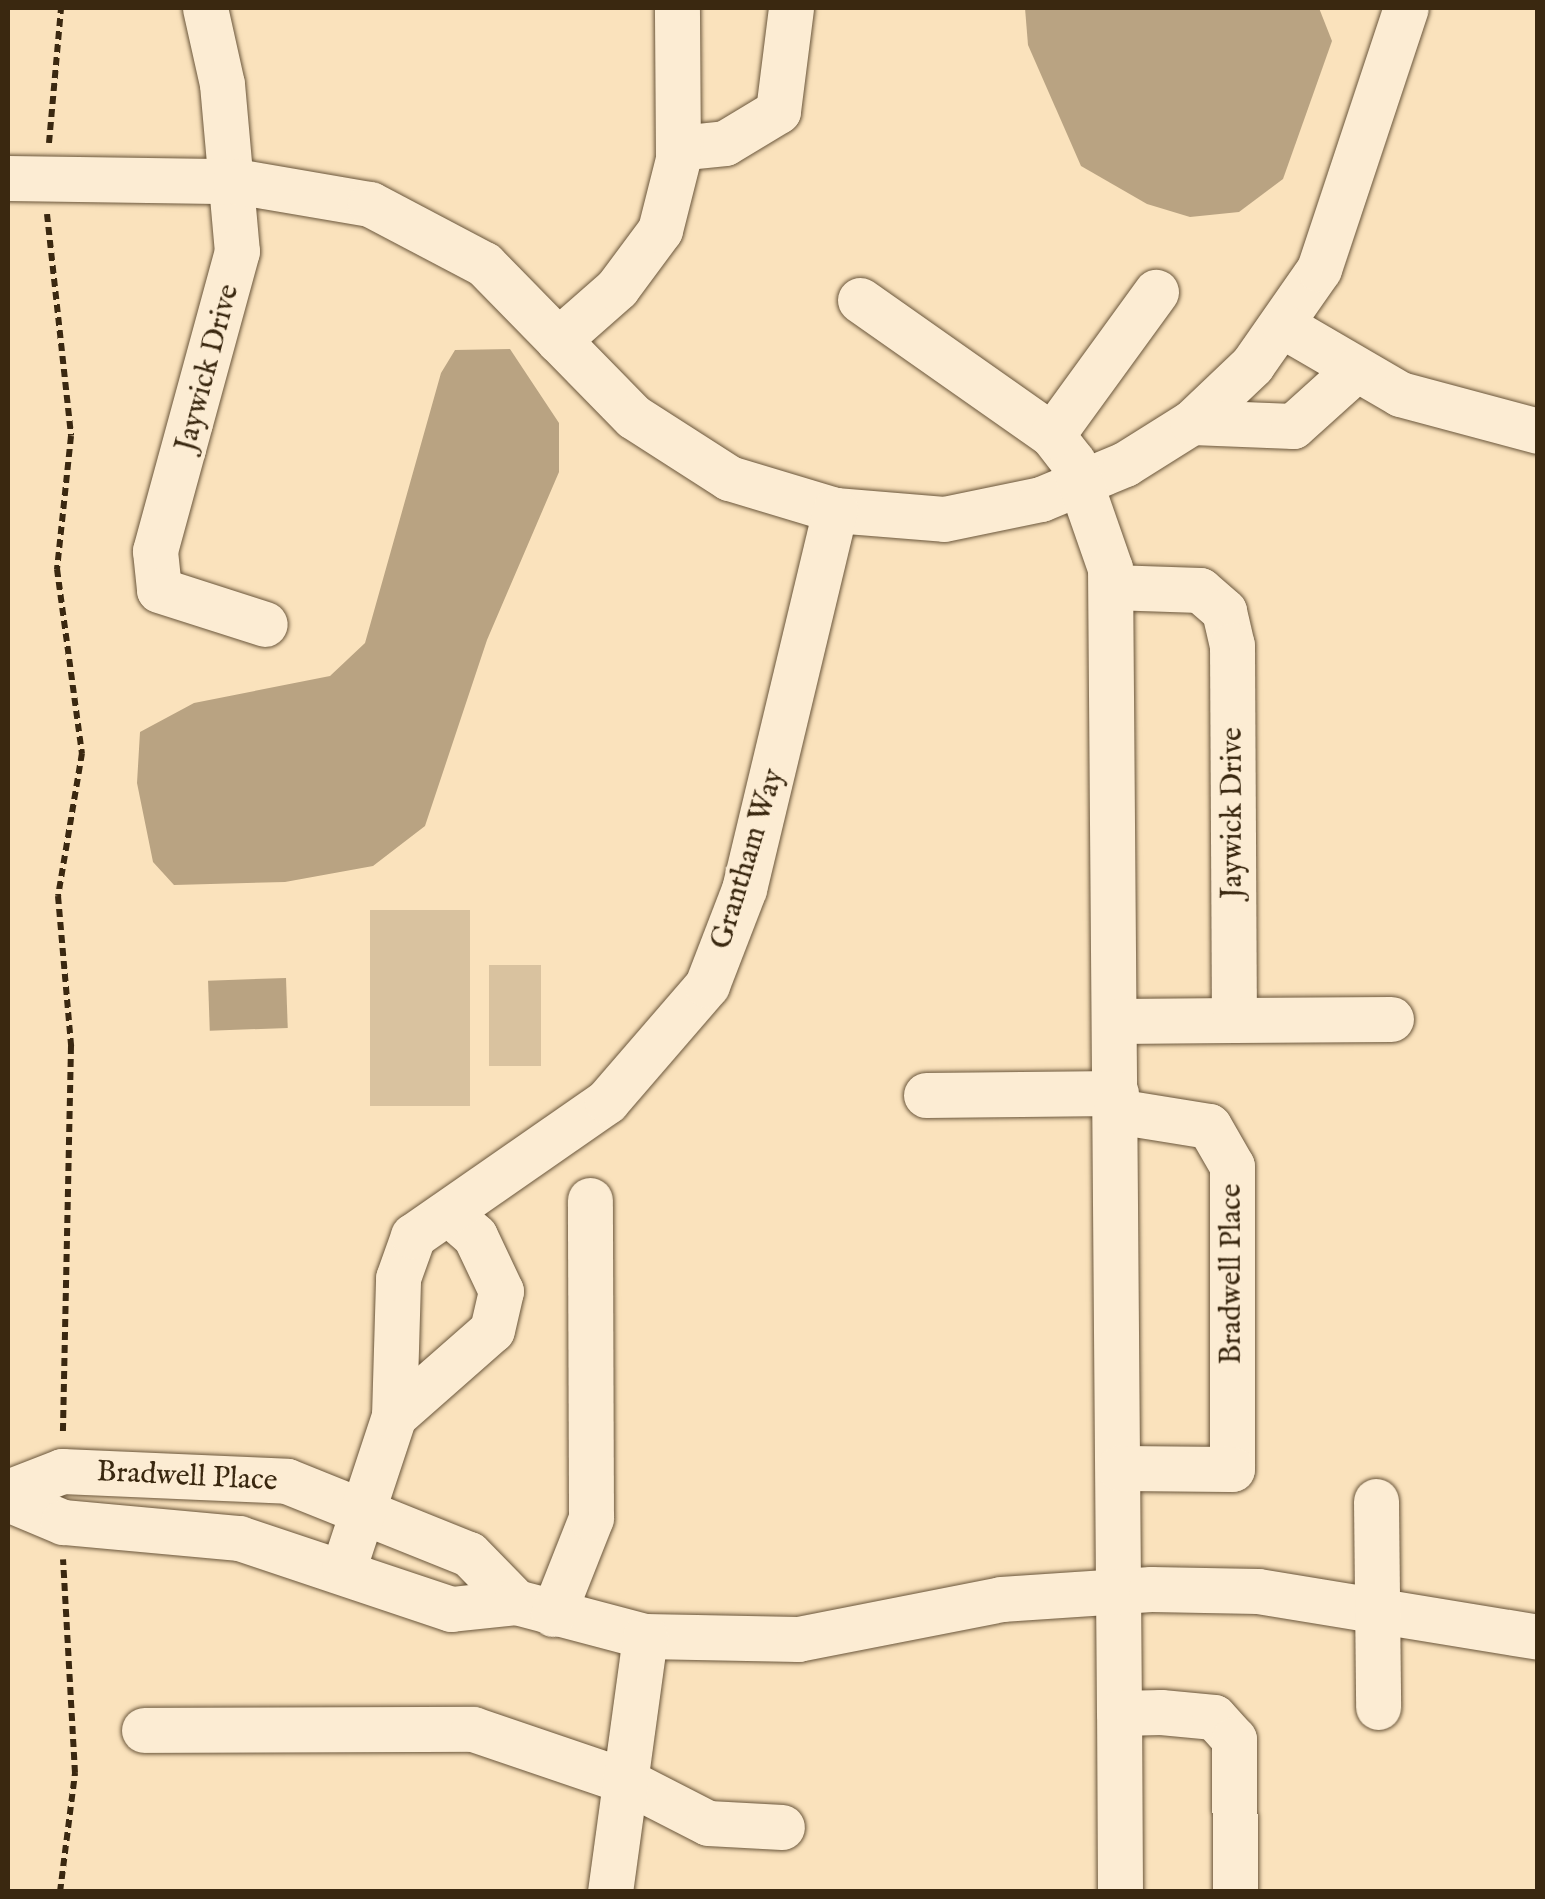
<!DOCTYPE html>
<style>
body{margin:0}
#map{position:relative;width:1545px;height:1899px;overflow:hidden;background:#fae2bc;font-family:"IM FELL English",serif}
div>[style]{position:absolute}
[style*='--x']{left:calc(var(--x)*1px);top:calc(var(--y)*1px);width:calc(var(--w)*1px);rotate:calc(var(--a)*1deg)}
.green>*{inset:0;background:#d9c29f;transform-origin:0 0}
.water>*{inset:0;background:#b9a382;transform-origin:0 0}
.path>*{height:6px;margin-top:-3px;transform-origin:0;background:repeating-linear-gradient(90deg,#3a2810 0 8px,transparent 0 13px)}
.roads{filter:drop-shadow(0 0 2px #6a563b) drop-shadow(0 0 2px #6a563b)}
.minor>*{height:45px;margin:-22.5px;padding:0 22.5px;transform-origin:22.5px;border-radius:22.5px;background:#fcecd3}
span{translate:-50% -50%;white-space:nowrap;text-align:center;line-height:1.15;-webkit-text-stroke:8px #fcecd3;paint-order:stroke}
.street-label{font-size:30px;color:#3a2810}
.frame{position:absolute;inset:0;border:10px solid #3a2810;pointer-events:none}
</style>
<div id="map">
<div class="green">
<div style="left:370px;top:910px;width:100px;height:196px"></div>
<div style="left:489px;top:965px;width:52px;height:101px"></div>
</div>
<div class="water">
<div style="clip-path:polygon(1025px 8px,1319px 8px,1332px 41px,1283px 179px,1239px 212px,1190px 217px,1147px 204px,1081px 166px,1028px 45px)"></div>
<div style="clip-path:polygon(510px 349px,559px 423px,559px 472px,487px 640px,425px 826px,373px 866px,285px 882px,174px 885px,153px 862px,137px 783px,140px 732px,194px 703px,330px 676px,365px 643px,441px 373px,455px 350px)"></div>
<div style="left:286px;top:978px;width:50px;height:78px;rotate:88deg"></div>
</div>
<div class="path">
<div style="--x:49;--y:143;--w:136;--a:-84.9"></div>
<div style="--x:47;--y:214;--w:223;--a:83.8"></div>
<div style="--x:71;--y:436;--w:134;--a:96"></div>
<div style="--x:57;--y:569;--w:186;--a:82.3"></div>
<div style="--x:82;--y:753;--w:145;--a:99.5"></div>
<div style="--x:58;--y:896;--w:151;--a:85"></div>
<div style="--x:71;--y:1046;--w:386;--a:91.2"></div>
<div style="--x:60;--y:1892;--w:120;--a:-82.8"></div>
<div style="--x:75;--y:1773;--w:214;--a:-93.2"></div>
</div>
<div class="roads">
<div class="minor">
<div style="--x:205;--y:8;--w:78;--a:77.4"></div>
<div style="--x:222;--y:84;--w:168;--a:84.9"></div>
<div style="--x:237;--y:251;--w:311;--a:105.3"></div>
<div style="--x:155;--y:551;--w:39;--a:84"></div>
<div style="--x:159;--y:590;--w:111;--a:17.8"></div>
<div style="--x:678;--y:148;--w:47;--a:-6.1"></div>
<div style="--x:725;--y:143;--w:62;--a:-31.1"></div>
<div style="--x:778;--y:111;--w:104;--a:-82.8"></div>
<div style="--x:8;--y:178;--w:227;--a:0.8"></div>
<div style="--x:235;--y:181;--w:137;--a:9.7"></div>
<div style="--x:370;--y:204;--w:129;--a:27.8"></div>
<div style="--x:484;--y:264;--w:214;--a:45.6"></div>
<div style="--x:634;--y:417;--w:113;--a:32.7"></div>
<div style="--x:729;--y:478;--w:111;--a:16.8"></div>
<div style="--x:835;--y:510;--w:109;--a:4.7"></div>
<div style="--x:944;--y:519;--w:99;--a:-11.7"></div>
<div style="--x:1041;--y:499;--w:91;--a:-22.6"></div>
<div style="--x:1125;--y:464;--w:79;--a:-32.1"></div>
<div style="--x:1192;--y:422;--w:83;--a:-43.5"></div>
<div style="--x:1252;--y:365;--w:117;--a:-55.1"></div>
<div style="--x:1319;--y:269;--w:275;--a:-71.6"></div>
<div style="--x:860;--y:300;--w:235;--a:35.1"></div>
<div style="--x:1052;--y:435;--w:34;--a:52"></div>
<div style="--x:1073;--y:462;--w:112;--a:70.8"></div>
<div style="--x:1110;--y:568;--w:1145;--a:89.55"></div>
<div style="--x:1285;--y:327;--w:133;--a:30.2"></div>
<div style="--x:1400;--y:394;--w:143;--a:15"></div>
<div style="--x:558;--y:340;--w:79;--a:-41.4"></div>
<div style="--x:617;--y:288;--w:72;--a:-53.4"></div>
<div style="--x:660;--y:230;--w:73;--a:-75.8"></div>
<div style="--x:678;--y:159;--w:151;--a:-90.4"></div>
<div style="--x:1192;--y:422;--w:101;--a:2.3"></div>
<div style="--x:1293;--y:426;--w:81;--a:-42"></div>
<div style="--x:1052;--y:435;--w:177;--a:-54"></div>
<div style="--x:1111;--y:587;--w:89;--a:1.9"></div>
<div style="--x:1200;--y:590;--w:32;--a:41"></div>
<div style="--x:1224;--y:611;--w:35;--a:77"></div>
<div style="--x:1232;--y:645;--w:375;--a:89.7"></div>
<div style="--x:1234;--y:1020;--w:118;--a:179.5"></div>
<div style="--x:1234;--y:1020;--w:157;--a:-0.4"></div>
<div style="--x:926;--y:1095;--w:190;--a:-0.6"></div>
<div style="--x:1116;--y:1111;--w:94;--a:9.2"></div>
<div style="--x:1209;--y:1126;--w:46;--a:60.1"></div>
<div style="--x:1232;--y:1166;--w:303;--a:90"></div>
<div style="--x:1232;--y:1469;--w:113;--a:-179.5"></div>
<div style="--x:394;--y:1416;--w:130;--a:-41.3"></div>
<div style="--x:492;--y:1330;--w:40;--a:-77"></div>
<div style="--x:501;--y:1291;--w:61;--a:-115.3"></div>
<div style="--x:475;--y:1236;--w:35;--a:-139"></div>
<div style="--x:8;--y:1492;--w:58;--a:-21.3"></div>
<div style="--x:62;--y:1471;--w:225;--a:2.5"></div>
<div style="--x:287;--y:1481;--w:196;--a:21.9"></div>
<div style="--x:469;--y:1554;--w:67;--a:45.6"></div>
<div style="--x:8;--y:1499;--w:60;--a:22.7"></div>
<div style="--x:63;--y:1522;--w:177;--a:5.2"></div>
<div style="--x:239;--y:1538;--w:224;--a:18.5"></div>
<div style="--x:451;--y:1609;--w:65;--a:-6.1"></div>
<div style="--x:516;--y:1602;--w:133;--a:14.8"></div>
<div style="--x:645;--y:1636;--w:153;--a:1.1"></div>
<div style="--x:798;--y:1639;--w:207;--a:-11.1"></div>
<div style="--x:1001;--y:1599;--w:150;--a:-3.8"></div>
<div style="--x:1151;--y:1589;--w:107;--a:1.1"></div>
<div style="--x:1258;--y:1591;--w:284;--a:9.3"></div>
<div style="--x:1376;--y:1501;--w:206;--a:89.4"></div>
<div style="--x:344;--y:1567;--w:159;--a:-71.7"></div>
<div style="--x:394;--y:1416;--w:138;--a:-88.3"></div>
<div style="--x:398;--y:1278;--w:45;--a:-70.3"></div>
<div style="--x:413;--y:1236;--w:236;--a:-34.8"></div>
<div style="--x:607;--y:1101;--w:153;--a:-49.2"></div>
<div style="--x:707;--y:985;--w:103;--a:-68.9"></div>
<div style="--x:744;--y:889;--w:390;--a:-76.5"></div>
<div style="--x:553;--y:1614;--w:103;--a:-68.4"></div>
<div style="--x:591;--y:1518;--w:318;--a:-90.2"></div>
<div style="--x:144;--y:1730;--w:329;--a:-0.2"></div>
<div style="--x:473;--y:1729;--w:162;--a:18.8"></div>
<div style="--x:626;--y:1781;--w:92;--a:27.1"></div>
<div style="--x:708;--y:1823;--w:74;--a:3.1"></div>
<div style="--x:610;--y:1892;--w:258;--a:-82.2"></div>
<div style="--x:1120;--y:1892;--w:179;--a:-90.3"></div>
<div style="--x:1119;--y:1713;--w:42;--a:-1.4"></div>
<div style="--x:1161;--y:1712;--w:53;--a:5.4"></div>
<div style="--x:1214;--y:1717;--w:30;--a:48"></div>
<div style="--x:1234;--y:1739;--w:153;--a:89.6"></div>
</div>
</div>
<div class="street-label">
<span style="left:208px;top:368px;rotate:-75deg">Jaywick Drive</span>
<span style="left:1233px;top:813px;rotate:-90deg">Jaywick Drive</span>
<span style="left:748px;top:859px;rotate:-73deg">Grantham Way</span>
<span style="left:1232px;top:1274px;rotate:-90deg">Bradwell Place</span>
<span style="left:187px;top:1477px;rotate:3deg">Bradwell Place</span>
</div>
<div class="frame"></div>
</div>
